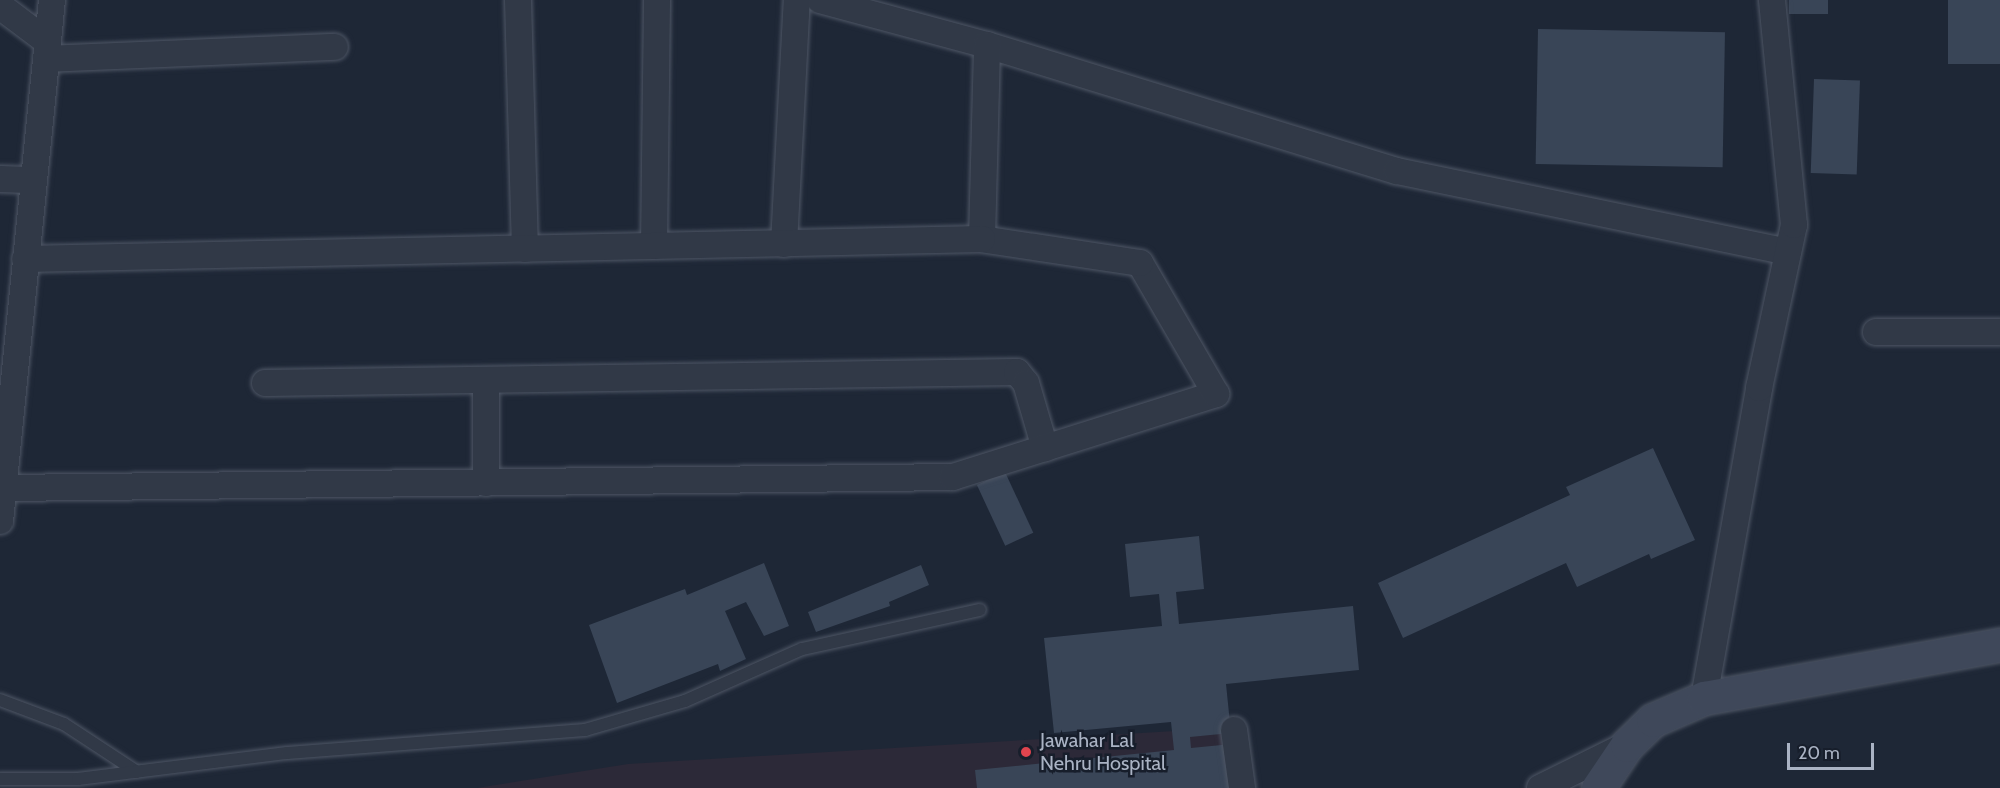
<!DOCTYPE html>
<style>
body{margin:0}
#map{position:relative;width:2000px;height:788px;overflow:hidden;background:#1e2736;font-family:Cabin,sans-serif}
div>[style]{position:absolute}
[style*='--x']{left:calc(var(--x)*1px);top:calc(var(--y)*1px);width:calc(var(--w)*1px);rotate:calc(var(--a)*1deg)}
.medical>*{inset:0;background:#2c2938}
.building>*{inset:0;background:#394557;transform-origin:0 0}
.roads{filter:drop-shadow(0 0 2px #4e5665) drop-shadow(0 0 2px #4e5665)}
.lane>*{height:12px;margin:-6px;padding:0 6px;transform-origin:6px;border-radius:6px;background:#313947}
.street>*{height:26px;margin:-13px;padding:0 13px;transform-origin:13px;border-radius:13px;background:#313947}
.secondary>*{height:33px;margin:-16.5px;padding:0 16.5px;transform-origin:16.5px;border-radius:16.5px;background:#3f485a}
.dots>*{width:16px;height:16px;translate:-50% -50%;box-sizing:border-box;border:3px solid #171e2b;border-radius:50%}
span{translate:-50% -50%;white-space:nowrap;text-align:center;line-height:1.15;-webkit-text-stroke:5px #171e2b;paint-order:stroke}
.poi-label{font-size:20px;color:#aab3c4}
.left{translate:0 -50%;text-align:left}
.scale{position:absolute;left:1787px;top:743px;width:87px;height:27px;box-sizing:border-box;border:3px solid #aab3c4;border-top:0;padding-left:8px;font-size:18px;line-height:21px;white-space:nowrap;color:#aab3c4;-webkit-text-stroke:4px #171e2b;paint-order:stroke}
</style>
<div id="map">
<div class="medical">
<div style="clip-path:polygon(1225px 728px,1232px 788px,477px 788px,628px 764px)"></div>
</div>
<div class="building">
<div style="left:1789px;top:0;width:39px;height:14px"></div>
<div style="left:1948px;top:0;width:52px;height:64px"></div>
<div style="left:1538px;top:29px;width:187px;height:135px;rotate:1deg"></div>
<div style="left:1814px;top:79px;width:46px;height:94px;rotate:2deg"></div>
<div style="clip-path:polygon(1653px 448px,1695px 540px,1651px 559px,1649px 554px,1577px 587px,1566px 563px,1403px 638px,1378px 583px,1570px 495px,1566px 487px)"></div>
<div style="left:1005px;top:472px;width:67px;height:31px;rotate:65deg"></div>
<div style="clip-path:polygon(1199px 536px,1204px 589px,1176px 592px,1179px 624px,1353px 606px,1359px 670px,1226px 684px,1231px 733px,1190px 737px,1191px 748px,1232px 744px,1236px 788px,977px 788px,975px 770px,1174px 750px,1171px 722px,1054px 733px,1044px 638px,1162px 626px,1159px 594px,1130px 597px,1125px 544px)"></div>
<div style="clip-path:polygon(764px 563px,789px 626px,764px 636px,746px 602px,725px 611px,746px 659px,720px 671px,718px 664px,617px 703px,589px 625px,685px 589px,687px 595px)"></div>
<div style="clip-path:polygon(921px 565px,929px 585px,889px 602px,890px 606px,816px 632px,808px 612px)"></div>
</div>
<div class="roads">
<div class="lane">
<div style="--x:0;--y:700;--w:68;--a:20.6"></div>
<div style="--x:64;--y:724;--w:87;--a:33.3"></div>
<div style="--x:0;--y:779;--w:78;--a:0"></div>
<div style="--x:78;--y:779;--w:211;--a:-7.1"></div>
<div style="--x:287;--y:753;--w:299;--a:-4.4"></div>
<div style="--x:585;--y:730;--w:104;--a:-16.2"></div>
<div style="--x:685;--y:701;--w:128;--a:-24"></div>
<div style="--x:802;--y:649;--w:182;--a:-12.4"></div>
</div>
<div class="street">
<div style="--x:518;--y:0;--w:249;--a:88.4"></div>
<div style="--x:820;--y:0;--w:173;--a:15.1"></div>
<div style="--x:987;--y:45;--w:429;--a:17.1"></div>
<div style="--x:1397;--y:171;--w:399;--a:11.7"></div>
<div style="--x:0;--y:6;--w:60;--a:36.9"></div>
<div style="--x:46;--y:59;--w:289;--a:-2.4"></div>
<div style="--x:0;--y:179;--w:34;--a:2"></div>
<div style="--x:982;--y:239;--w:194;--a:-88.5"></div>
<div style="--x:784;--y:244;--w:244;--a:-87"></div>
<div style="--x:654;--y:246;--w:246;--a:-89.3"></div>
<div style="--x:1876;--y:332;--w:124;--a:0"></div>
<div style="--x:265;--y:383;--w:752;--a:-0.84"></div>
<div style="--x:1017;--y:372;--w:14;--a:51"></div>
<div style="--x:1026;--y:383;--w:68;--a:73.7"></div>
<div style="--x:486;--y:483;--w:103;--a:-90"></div>
<div style="--x:3;--y:488;--w:950;--a:-0.66"></div>
<div style="--x:953;--y:477;--w:276;--a:-17.5"></div>
<div style="--x:1216;--y:394;--w:151;--a:-120.1"></div>
<div style="--x:1140;--y:263;--w:160;--a:-171.4"></div>
<div style="--x:982;--y:239;--w:957;--a:178.8"></div>
<div style="--x:0;--y:521;--w:524;--a:-84.3"></div>
<div style="--x:1704;--y:698;--w:315;--a:-79.9"></div>
<div style="--x:1759;--y:388;--w:167;--a:-77.9"></div>
<div style="--x:1794;--y:225;--w:226;--a:-95.6"></div>
<div style="--x:1234;--y:730;--w:59;--a:82.1"></div>
<div style="--x:1540;--y:788;--w:97;--a:-26.3"></div>
</div>
<div class="secondary">
<div style="--x:1598;--y:788;--w:52;--a:-56"></div>
<div style="--x:1627;--y:745;--w:36;--a:-44"></div>
<div style="--x:1653;--y:720;--w:56;--a:-23.3"></div>
<div style="--x:1704;--y:698;--w:301;--a:-10.2"></div>
</div>
</div>
<div class="dots">
<div style="left:1026px;top:752px;background:#e0444e"></div>
</div>
<div class="poi-label">
<span class="left" style="left:1040px;top:752px">Jawahar Lal<br>Nehru Hospital</span>
</div>
<div class="scale">20 m</div>
</div>
